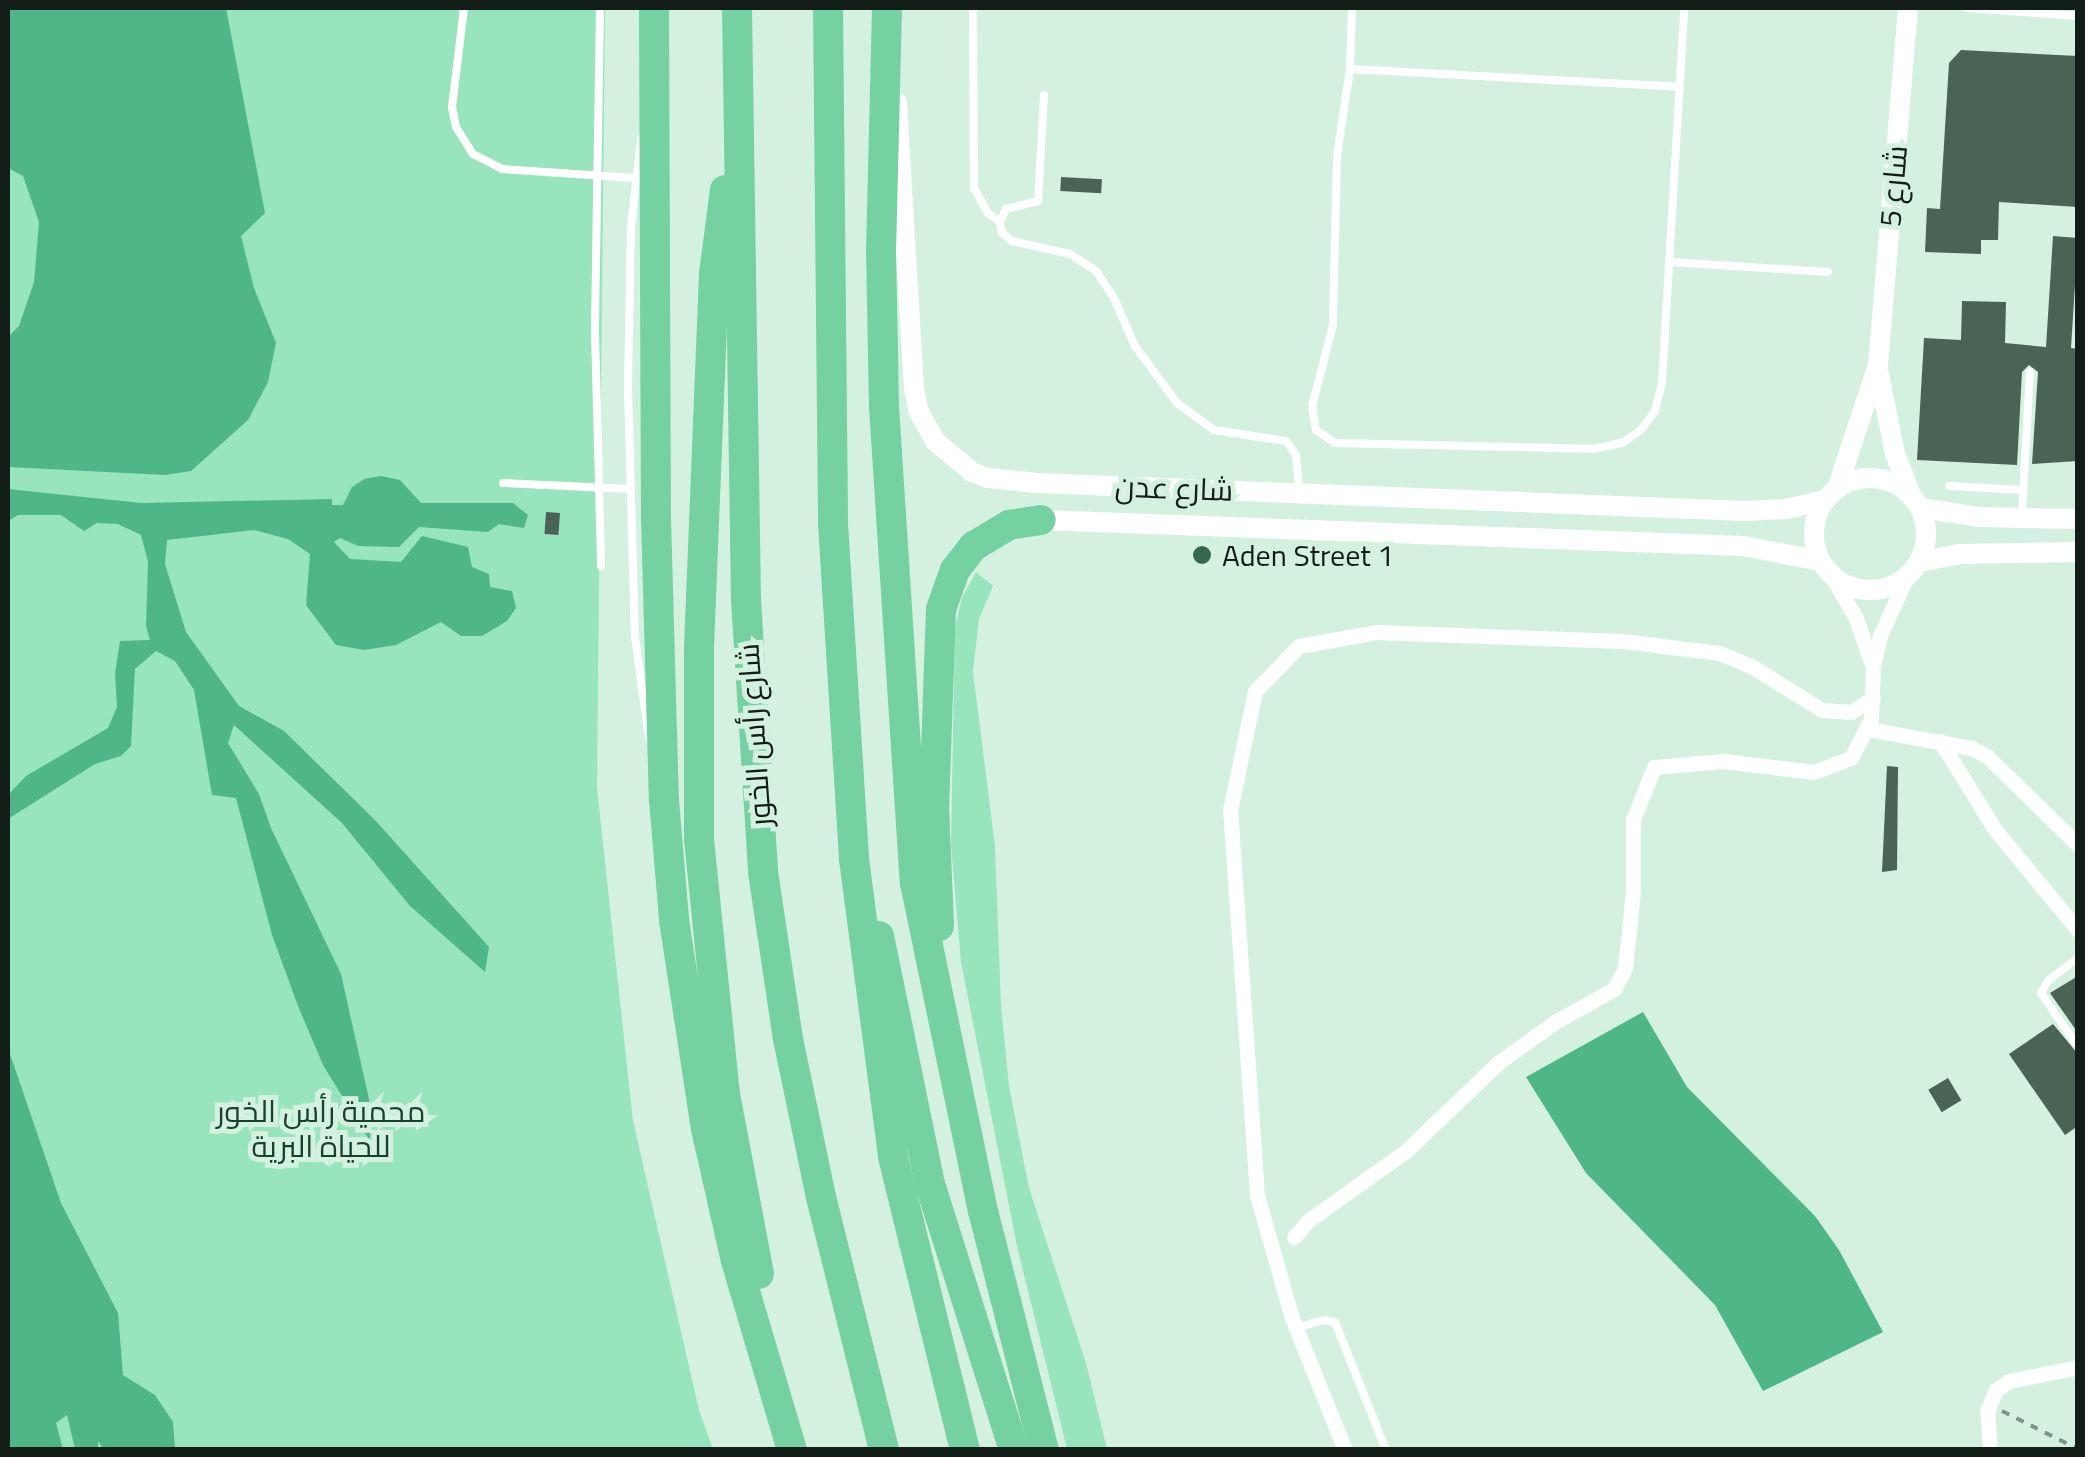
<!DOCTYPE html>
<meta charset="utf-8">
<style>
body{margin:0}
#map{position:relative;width:2085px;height:1457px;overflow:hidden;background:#d4f1e0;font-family:"Titillium Web",Cairo,sans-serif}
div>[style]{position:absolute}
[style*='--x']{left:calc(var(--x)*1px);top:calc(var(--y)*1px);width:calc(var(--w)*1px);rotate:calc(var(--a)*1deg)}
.green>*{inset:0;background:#98e4bc}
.water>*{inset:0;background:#4fb787}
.building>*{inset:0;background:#496355;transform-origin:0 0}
.path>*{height:4px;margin-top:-2px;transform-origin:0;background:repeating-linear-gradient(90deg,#7f9488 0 8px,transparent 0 16px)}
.service>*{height:8px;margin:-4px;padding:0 4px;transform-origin:4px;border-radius:4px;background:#fff}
.minor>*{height:15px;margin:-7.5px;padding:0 7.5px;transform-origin:7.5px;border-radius:7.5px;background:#fff}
.tertiary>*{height:20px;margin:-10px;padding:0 10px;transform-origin:10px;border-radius:10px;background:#fff}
.tertiary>.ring{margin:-10px;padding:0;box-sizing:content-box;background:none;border:20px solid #fff;border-radius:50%}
.motorway>*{height:30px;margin:-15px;padding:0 15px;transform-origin:15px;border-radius:15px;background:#75d0a2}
.dots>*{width:28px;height:28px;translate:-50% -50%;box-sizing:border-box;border:5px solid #d4f1e0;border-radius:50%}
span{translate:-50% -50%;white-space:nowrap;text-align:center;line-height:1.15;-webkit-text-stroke:10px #d4f1e0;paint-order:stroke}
.street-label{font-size:30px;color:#121d17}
.poi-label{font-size:30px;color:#121d17}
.left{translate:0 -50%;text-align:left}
.park-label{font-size:30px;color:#15412d}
.frame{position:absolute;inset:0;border:10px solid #121d17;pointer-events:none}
</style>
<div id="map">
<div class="green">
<div style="clip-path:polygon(8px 8px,605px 8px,597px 788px,633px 1121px,699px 1410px,713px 1449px,8px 1450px)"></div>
<div style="clip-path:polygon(976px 572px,993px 586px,979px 619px,973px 672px,995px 847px,1001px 1006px,1009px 1086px,1029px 1188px,1086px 1363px,1107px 1449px,1067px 1449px,1017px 1246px,961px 962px,951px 845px,955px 628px,962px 598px)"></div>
</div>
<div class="water">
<div style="clip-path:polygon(8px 8px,226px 8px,265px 213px,241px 236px,254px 288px,276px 343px,268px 382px,248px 420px,191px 471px,165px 475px,8px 467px,8px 337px,19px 326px,34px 282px,39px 222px,23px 176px,8px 168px)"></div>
<div style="clip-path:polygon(381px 476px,400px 480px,421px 503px,513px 503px,528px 515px,524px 528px,499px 524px,488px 532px,419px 527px,399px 547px,358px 546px,340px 538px,334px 542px,350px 559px,401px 562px,422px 536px,468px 547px,472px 567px,489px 574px,490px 587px,512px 591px,516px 608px,507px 621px,482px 636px,461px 636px,441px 622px,396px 645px,364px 650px,336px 645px,306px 605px,310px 554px,288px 539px,254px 530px,167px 540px,165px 564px,186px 632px,239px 706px,284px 731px,375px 820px,489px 947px,485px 972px,410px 906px,342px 823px,234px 725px,228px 743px,259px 794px,271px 828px,341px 974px,369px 1099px,370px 1141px,323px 1065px,298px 1006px,272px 935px,236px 798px,212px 795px,194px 690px,175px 661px,156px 651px,135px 669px,131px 746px,121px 756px,95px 764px,8px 819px,8px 795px,26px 776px,108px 728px,117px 707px,115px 673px,120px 641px,150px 640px,146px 626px,148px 562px,141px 535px,118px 524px,97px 523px,84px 531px,61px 515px,18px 515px,8px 521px,8px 489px,141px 503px,332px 499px,332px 505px,343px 505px,352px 487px,364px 479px)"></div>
<div style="clip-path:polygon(1643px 1012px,1687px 1087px,1815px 1216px,1839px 1250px,1883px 1332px,1763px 1391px,1715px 1305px,1586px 1173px,1526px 1077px)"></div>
<div style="clip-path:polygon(8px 1048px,61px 1203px,118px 1313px,123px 1375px,155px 1395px,173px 1422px,175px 1449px,103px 1449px,98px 1441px,98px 1449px,75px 1449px,67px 1415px,56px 1423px,63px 1449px,8px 1449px)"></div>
</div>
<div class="building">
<div style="clip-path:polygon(1961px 50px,2078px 56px,2078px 207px,1999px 202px,1998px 240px,1981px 240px,1981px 254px,1925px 252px,1927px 208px,1940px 209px,1949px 63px)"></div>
<div style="left:1061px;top:177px;width:41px;height:14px;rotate:3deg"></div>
<div style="clip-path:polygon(2053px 236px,2078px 238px,2071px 348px,2078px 349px,2078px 461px,2032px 464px,2038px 372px,2029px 365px,2022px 372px,2017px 465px,1917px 460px,1924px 338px,1961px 340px,1962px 301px,2006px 302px,2005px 343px,2046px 347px)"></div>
<div style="left:546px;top:512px;width:14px;height:22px;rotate:4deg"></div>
<div style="clip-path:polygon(1887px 766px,1898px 767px,1897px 870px,1882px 872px)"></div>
<div style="clip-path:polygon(2078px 976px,2078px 1033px,2050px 993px)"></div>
<div style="clip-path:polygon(2053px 1024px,2078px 1054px,2078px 1126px,2065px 1135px,2009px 1054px)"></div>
<div style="left:1948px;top:1078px;width:26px;height:23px;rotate:59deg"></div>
</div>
<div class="path">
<div style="--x:2002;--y:1411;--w:85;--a:26.6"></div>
</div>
<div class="service">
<div style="--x:464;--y:8;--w:100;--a:96.9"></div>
<div style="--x:452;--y:107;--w:20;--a:79"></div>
<div style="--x:456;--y:127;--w:32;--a:58"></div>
<div style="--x:473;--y:154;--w:33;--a:27"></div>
<div style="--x:502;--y:169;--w:133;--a:3.9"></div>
<div style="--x:600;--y:8;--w:324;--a:90.9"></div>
<div style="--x:595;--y:332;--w:234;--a:88.5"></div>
<div style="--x:973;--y:8;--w:180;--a:89.7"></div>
<div style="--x:974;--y:188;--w:29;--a:61"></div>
<div style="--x:988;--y:213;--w:15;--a:37"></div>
<div style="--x:1352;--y:8;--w:61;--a:91.9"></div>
<div style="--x:1350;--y:69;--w:88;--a:98.5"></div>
<div style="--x:1337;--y:156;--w:169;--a:91.4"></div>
<div style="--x:1333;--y:325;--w:84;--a:104.5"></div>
<div style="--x:1312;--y:406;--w:24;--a:81"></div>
<div style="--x:1316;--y:430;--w:23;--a:34"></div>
<div style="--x:1335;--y:443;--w:258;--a:1.3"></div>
<div style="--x:1593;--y:449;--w:30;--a:-12"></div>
<div style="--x:1622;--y:443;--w:22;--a:-34"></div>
<div style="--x:1640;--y:431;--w:25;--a:-53"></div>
<div style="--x:1655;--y:411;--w:29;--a:-76"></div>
<div style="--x:1662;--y:383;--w:376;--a:-86.6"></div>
<div style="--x:1967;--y:8;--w:111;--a:4.1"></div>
<div style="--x:1350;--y:69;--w:330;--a:3.1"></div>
<div style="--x:1044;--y:95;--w:106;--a:93.2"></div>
<div style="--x:1038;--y:201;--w:33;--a:166"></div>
<div style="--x:1006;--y:209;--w:14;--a:115"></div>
<div style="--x:1000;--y:222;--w:11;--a:80"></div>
<div style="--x:1002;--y:233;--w:13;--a:39"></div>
<div style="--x:1012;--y:241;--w:59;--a:12.6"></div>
<div style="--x:1070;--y:254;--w:31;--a:33"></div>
<div style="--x:1096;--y:271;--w:30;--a:56"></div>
<div style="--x:1113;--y:296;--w:55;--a:66.3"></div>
<div style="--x:1135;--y:346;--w:71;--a:53.6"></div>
<div style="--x:1177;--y:403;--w:46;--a:36.1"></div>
<div style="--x:1214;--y:430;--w:73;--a:8.7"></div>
<div style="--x:1286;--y:441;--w:17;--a:54"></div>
<div style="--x:1296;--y:455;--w:37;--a:85"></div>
<div style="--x:641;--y:139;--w:89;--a:96.5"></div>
<div style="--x:631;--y:227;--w:161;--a:91.1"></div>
<div style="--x:628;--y:388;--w:249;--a:88.4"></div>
<div style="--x:635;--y:637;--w:102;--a:82.1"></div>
<div style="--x:1670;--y:262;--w:158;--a:3.6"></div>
<div style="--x:503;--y:483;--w:127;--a:2.7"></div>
<div style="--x:1949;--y:486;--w:74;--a:3.1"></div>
<div style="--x:2022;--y:514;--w:142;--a:-86.8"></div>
<div style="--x:2078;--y:958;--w:36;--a:143"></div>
<div style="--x:2049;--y:980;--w:15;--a:122"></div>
<div style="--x:2041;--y:993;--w:65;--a:55.6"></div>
<div style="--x:1296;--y:1328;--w:29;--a:-16"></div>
<div style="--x:1324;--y:1320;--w:11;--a:10"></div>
<div style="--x:1335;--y:1322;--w:138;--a:68.3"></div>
</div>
<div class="minor">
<div style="--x:1830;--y:574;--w:51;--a:59.4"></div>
<div style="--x:1856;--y:618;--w:46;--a:71.2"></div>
<div style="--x:1868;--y:729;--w:106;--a:10.4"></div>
<div style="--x:1972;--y:748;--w:18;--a:29"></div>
<div style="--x:1988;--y:757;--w:126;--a:44.4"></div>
<div style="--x:1940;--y:741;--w:106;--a:58.1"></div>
<div style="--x:1996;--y:831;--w:129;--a:50.4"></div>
<div style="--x:1294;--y:1237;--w:23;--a:-49"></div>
<div style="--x:1309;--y:1220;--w:120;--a:-35.5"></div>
<div style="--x:1407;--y:1150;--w:127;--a:-43.7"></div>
<div style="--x:1499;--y:1062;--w:69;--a:-35.5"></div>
<div style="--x:1555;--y:1022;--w:68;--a:-29.2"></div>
<div style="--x:1614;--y:989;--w:24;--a:-62"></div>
<div style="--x:1625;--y:968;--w:76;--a:-84"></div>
<div style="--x:1633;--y:892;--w:72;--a:-90"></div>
<div style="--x:1633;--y:820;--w:57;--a:-68.4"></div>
<div style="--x:1654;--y:767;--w:69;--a:-5"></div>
<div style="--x:1723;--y:761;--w:92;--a:6.9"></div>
<div style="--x:1814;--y:772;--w:40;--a:-21"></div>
<div style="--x:1851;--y:758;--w:44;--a:-62.9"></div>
<div style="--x:1871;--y:719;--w:53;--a:-87.8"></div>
<div style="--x:1873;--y:666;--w:31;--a:-77"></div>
<div style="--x:1880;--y:636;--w:64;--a:-65.9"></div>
<div style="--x:1345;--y:1450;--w:142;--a:-111.9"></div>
<div style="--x:1292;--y:1318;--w:128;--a:-105.9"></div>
<div style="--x:1257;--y:1195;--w:386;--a:-94"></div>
<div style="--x:1230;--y:810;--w:122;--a:-78.1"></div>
<div style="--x:1255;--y:691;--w:63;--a:-45.6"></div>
<div style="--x:1299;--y:646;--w:78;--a:-10.3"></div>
<div style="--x:1376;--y:632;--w:247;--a:2.1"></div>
<div style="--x:1623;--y:641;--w:98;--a:7.1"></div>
<div style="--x:1720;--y:653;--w:34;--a:23"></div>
<div style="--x:1751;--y:666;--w:84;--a:31.8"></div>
<div style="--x:1822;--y:710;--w:29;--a:4"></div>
<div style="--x:1851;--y:712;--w:26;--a:-32"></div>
<div style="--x:1990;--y:1450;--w:39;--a:-94"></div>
<div style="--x:1987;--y:1411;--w:23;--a:-67"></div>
<div style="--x:1996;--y:1390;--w:16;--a:-35"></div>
<div style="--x:2009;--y:1381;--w:70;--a:-11.5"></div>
</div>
<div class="tertiary">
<div style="--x:897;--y:103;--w:287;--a:86.6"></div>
<div style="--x:914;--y:389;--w:24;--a:78"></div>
<div style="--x:919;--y:412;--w:33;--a:61"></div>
<div style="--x:935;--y:441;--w:48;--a:40"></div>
<div style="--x:972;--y:472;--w:17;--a:21"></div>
<div style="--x:988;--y:478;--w:49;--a:5.8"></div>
<div style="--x:1037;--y:483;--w:709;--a:2.26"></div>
<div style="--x:1745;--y:511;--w:41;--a:-2.8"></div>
<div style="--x:1786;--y:509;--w:40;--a:-13"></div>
<div style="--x:1879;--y:374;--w:82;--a:78.7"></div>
<div style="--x:1895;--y:454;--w:44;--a:68.7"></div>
<div class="ring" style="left:1814px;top:478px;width:92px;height:92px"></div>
<div style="--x:1837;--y:489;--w:131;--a:-71.7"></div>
<div style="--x:1878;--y:365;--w:358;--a:-85.2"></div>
<div style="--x:1920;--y:508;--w:61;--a:8.5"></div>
<div style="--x:1980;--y:517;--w:98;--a:1.2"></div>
<div style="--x:1041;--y:520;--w:702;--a:2.12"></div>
<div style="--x:1743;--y:546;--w:79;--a:10.9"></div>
<div style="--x:1919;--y:562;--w:43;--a:-10.8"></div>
<div style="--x:1961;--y:554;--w:117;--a:-1"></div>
</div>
<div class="motorway">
<div style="--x:654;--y:8;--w:510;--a:89.78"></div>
<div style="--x:656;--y:518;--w:282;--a:88.4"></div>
<div style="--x:664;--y:800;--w:120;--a:85.2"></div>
<div style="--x:674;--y:920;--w:211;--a:81.3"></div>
<div style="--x:706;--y:1129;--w:135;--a:77.2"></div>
<div style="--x:736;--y:1261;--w:197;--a:73.5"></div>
<div style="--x:737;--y:8;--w:592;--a:89.13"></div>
<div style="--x:746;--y:600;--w:273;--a:86.4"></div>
<div style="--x:763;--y:872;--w:169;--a:81.5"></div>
<div style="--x:788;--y:1039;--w:161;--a:78.2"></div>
<div style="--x:821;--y:1197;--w:261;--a:76"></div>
<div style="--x:828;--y:8;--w:516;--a:89.44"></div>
<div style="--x:833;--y:524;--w:336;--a:86.4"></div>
<div style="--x:854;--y:859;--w:301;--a:82.5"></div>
<div style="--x:893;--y:1157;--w:302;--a:76.2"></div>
<div style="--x:887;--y:8;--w:242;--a:91.4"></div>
<div style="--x:881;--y:250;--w:157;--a:88.9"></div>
<div style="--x:884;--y:407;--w:477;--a:86.3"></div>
<div style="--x:915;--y:883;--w:335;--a:78.3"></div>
<div style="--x:983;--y:1211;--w:247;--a:75.7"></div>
<div style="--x:725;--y:190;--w:85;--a:97.5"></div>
<div style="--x:714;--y:274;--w:377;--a:92.3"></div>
<div style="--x:699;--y:651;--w:188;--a:90"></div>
<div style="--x:699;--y:839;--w:256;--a:84.2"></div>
<div style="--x:725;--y:1094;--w:183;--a:79.3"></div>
<div style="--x:939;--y:926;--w:117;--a:-92.4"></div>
<div style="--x:934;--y:809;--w:200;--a:-88"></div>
<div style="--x:941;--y:609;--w:41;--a:-70.3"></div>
<div style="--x:955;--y:570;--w:31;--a:-52"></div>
<div style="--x:974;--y:546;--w:41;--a:-31"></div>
<div style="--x:1009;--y:525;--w:32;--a:-9"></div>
<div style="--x:879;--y:936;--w:253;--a:78.4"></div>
<div style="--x:930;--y:1184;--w:279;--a:72.5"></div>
</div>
<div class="dots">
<div style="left:1202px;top:555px;background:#34694f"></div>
</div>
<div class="street-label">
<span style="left:1893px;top:186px;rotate:-85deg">شارع 5</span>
<span style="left:1174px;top:488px;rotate:2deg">شارع عدن</span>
<span style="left:754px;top:735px;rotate:-94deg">شارع رأس الخور</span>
</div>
<div class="poi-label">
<span class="left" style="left:1222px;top:555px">Aden Street 1</span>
</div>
<div class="park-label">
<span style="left:321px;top:1128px">محمية رأس الخور<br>للحياة البرية</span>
</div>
<div class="frame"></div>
</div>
